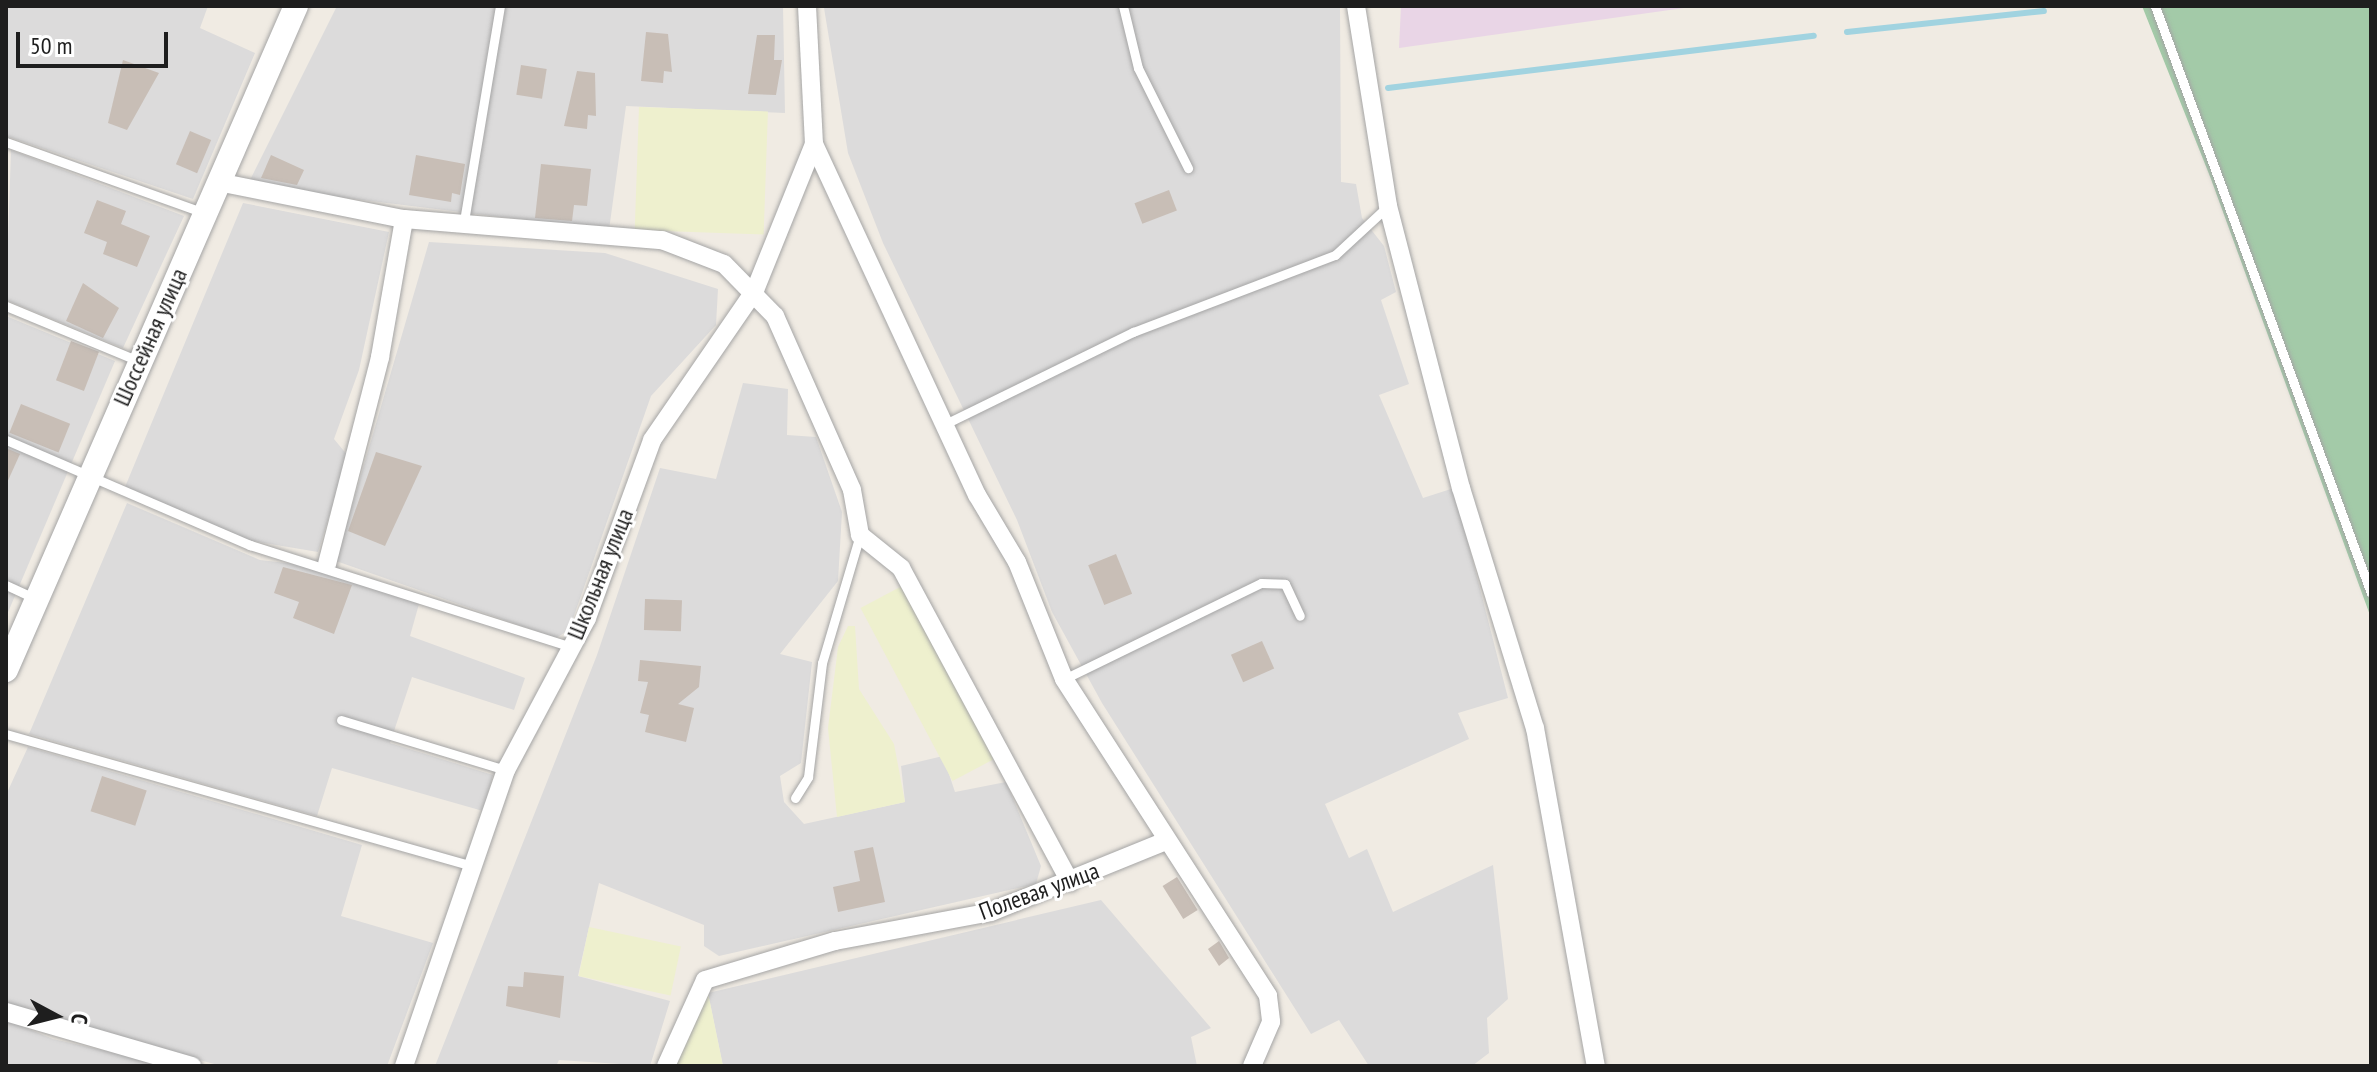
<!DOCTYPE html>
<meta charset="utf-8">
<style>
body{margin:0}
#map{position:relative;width:2377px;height:1072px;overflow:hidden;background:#f0ebe3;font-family:"PT Sans Narrow",sans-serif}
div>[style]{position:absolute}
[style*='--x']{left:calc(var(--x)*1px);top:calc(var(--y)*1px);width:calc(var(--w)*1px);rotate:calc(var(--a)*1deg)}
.residential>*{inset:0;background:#dcdbdb}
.industrial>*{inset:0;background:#e9d5e6}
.farmland>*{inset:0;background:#eef0ce;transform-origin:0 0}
.cemetery>*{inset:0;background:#a3caa8}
.stream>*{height:6px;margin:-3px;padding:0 3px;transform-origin:3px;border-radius:3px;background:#a1d3e0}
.building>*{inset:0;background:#c8beb6;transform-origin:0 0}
.roads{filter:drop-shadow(0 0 2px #a5a5a5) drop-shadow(0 0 2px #a5a5a5)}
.service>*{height:9px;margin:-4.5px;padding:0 4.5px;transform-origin:4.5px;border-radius:4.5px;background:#fff}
.minor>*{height:18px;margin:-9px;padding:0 9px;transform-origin:9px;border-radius:9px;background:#fff}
.tertiary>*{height:24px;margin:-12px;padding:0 12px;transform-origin:12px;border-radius:12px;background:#fff}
span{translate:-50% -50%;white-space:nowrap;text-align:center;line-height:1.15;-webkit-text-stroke:6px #fff;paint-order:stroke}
.street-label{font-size:24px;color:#1e1e1e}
.frame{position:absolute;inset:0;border:8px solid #1e1e1e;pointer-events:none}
.north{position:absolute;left:16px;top:976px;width:80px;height:80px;-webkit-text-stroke:6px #fff;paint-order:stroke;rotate:97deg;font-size:22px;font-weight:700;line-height:32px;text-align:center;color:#1e1e1e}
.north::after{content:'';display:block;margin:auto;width:28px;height:36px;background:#1e1e1e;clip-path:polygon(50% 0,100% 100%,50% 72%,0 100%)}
.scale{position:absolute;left:16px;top:32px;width:152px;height:36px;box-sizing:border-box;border:4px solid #1e1e1e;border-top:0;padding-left:10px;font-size:24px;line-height:28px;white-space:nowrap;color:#1e1e1e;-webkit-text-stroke:6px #fff;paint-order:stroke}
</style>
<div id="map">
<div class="residential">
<div style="clip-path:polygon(6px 6px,208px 6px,200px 28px,255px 53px,193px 199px,6px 136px)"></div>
<div style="clip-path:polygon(337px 6px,783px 6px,785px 113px,626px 106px,609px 230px,247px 186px)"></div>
<div style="clip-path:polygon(1340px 6px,1341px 182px,1356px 184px,1362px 218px,1384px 246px,1396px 292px,1381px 300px,1409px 384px,1379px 395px,1423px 498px,1454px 488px,1508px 698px,1458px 713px,1469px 739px,1325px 804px,1349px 858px,1367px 849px,1393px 912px,1493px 865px,1508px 999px,1487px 1018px,1489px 1053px,1472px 1066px,1369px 1066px,1339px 1020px,1311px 1034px,1102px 703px,1052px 612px,1017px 520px,883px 243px,848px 153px,824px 8px)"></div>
<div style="clip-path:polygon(11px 150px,184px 216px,123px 348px,6px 300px)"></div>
<div style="clip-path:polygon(243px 203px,389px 232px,359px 370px,334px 439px,348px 456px,318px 552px,246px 540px,125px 487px)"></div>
<div style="clip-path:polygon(429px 242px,605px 253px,718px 289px,716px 325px,651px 396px,569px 630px,556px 638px,336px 561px)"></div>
<div style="clip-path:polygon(6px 316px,115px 361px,6px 617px)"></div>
<div style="clip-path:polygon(743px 383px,788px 389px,787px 435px,816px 437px,842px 512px,838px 581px,780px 654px,812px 662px,801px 763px,780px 776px,784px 802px,804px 824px,905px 802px,901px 766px,943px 756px,955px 792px,1006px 782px,1041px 866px,1036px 884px,719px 956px,704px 946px,704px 925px,599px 883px,578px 976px,670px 1001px,650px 1066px,559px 1060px,556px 1066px,435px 1066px,597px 655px,660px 468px,716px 479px)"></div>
<div style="clip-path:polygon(127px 503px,260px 560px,312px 566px,419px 604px,410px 636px,525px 678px,514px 710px,412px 677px,390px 743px,493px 775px,483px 811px,332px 768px,317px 816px,29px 734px)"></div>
<div style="clip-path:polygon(28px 747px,362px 845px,341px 916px,433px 943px,387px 1066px,222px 1066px,6px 1009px,6px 795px)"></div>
<div style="clip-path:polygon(1101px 900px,1211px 1028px,1191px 1037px,1197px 1066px,723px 1066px,708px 993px)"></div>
<div style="clip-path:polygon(6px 1020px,53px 1039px,172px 1066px,6px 1066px)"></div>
</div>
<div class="industrial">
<div style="clip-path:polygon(1401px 6px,1698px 6px,1399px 48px)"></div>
</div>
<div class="farmland">
<div style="left:639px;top:107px;width:129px;height:123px;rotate:2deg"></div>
<div style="left:902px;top:586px;width:196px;height:47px;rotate:62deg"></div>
<div style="clip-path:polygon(848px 626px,855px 626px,859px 689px,894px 744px,905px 802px,837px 817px,828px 728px,838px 647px)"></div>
<div style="left:589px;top:927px;width:94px;height:50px;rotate:12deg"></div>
<div style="clip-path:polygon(708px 993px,723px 1066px,672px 1066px)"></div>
</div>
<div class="cemetery">
<div style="clip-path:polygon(2142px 6px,2371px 6px,2371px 618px,2211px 179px)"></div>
</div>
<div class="stream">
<div style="--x:1847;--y:32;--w:198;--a:-6.1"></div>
<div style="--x:1388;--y:88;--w:429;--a:-7"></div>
</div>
<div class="building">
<div style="clip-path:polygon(646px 32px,668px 34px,672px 72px,664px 71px,663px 83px,641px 81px)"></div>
<div style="clip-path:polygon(757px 35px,775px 35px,774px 60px,782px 60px,776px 95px,748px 94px)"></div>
<div style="clip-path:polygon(123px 60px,159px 73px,127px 130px,108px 123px)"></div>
<div style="left:521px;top:65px;width:26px;height:30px;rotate:9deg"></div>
<div style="clip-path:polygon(577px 71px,595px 73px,596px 116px,588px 115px,587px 129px,564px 126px)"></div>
<div style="left:190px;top:131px;width:23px;height:36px;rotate:23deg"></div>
<div style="clip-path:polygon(271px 155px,304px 170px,297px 185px,261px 178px)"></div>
<div style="clip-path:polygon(416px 155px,465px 164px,460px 195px,452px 193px,451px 202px,409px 195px)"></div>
<div style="clip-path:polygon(541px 164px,591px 169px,587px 206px,574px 205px,572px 221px,535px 218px)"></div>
<div style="left:1169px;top:190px;width:22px;height:37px;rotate:69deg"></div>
<div style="clip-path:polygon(97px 200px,126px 211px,121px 224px,150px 236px,137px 267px,103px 254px,107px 242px,84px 233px)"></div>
<div style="clip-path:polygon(83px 283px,119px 308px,103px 338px,66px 321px)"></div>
<div style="left:71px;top:341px;width:30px;height:42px;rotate:21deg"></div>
<div style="left:21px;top:404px;width:53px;height:31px;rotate:22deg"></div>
<div style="clip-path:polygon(6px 448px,20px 454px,6px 485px)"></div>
<div style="clip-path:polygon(376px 452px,422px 466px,385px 546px,348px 531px)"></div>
<div style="left:1116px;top:554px;width:43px;height:30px;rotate:68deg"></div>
<div style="clip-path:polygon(283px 567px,352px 585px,334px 634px,293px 618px,299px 602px,274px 593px)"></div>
<div style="left:645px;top:599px;width:37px;height:31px;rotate:2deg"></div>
<div style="left:1262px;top:641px;width:30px;height:34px;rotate:66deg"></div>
<div style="clip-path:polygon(640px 660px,701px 666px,699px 687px,678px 704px,694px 708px,686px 742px,645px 732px,649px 715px,640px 713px,648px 682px,638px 681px)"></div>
<div style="left:102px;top:776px;width:47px;height:37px;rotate:18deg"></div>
<div style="clip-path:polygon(873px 847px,885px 902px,838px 912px,833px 887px,860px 881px,854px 851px)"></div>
<div style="left:1177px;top:877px;width:39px;height:17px;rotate:58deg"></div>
<div style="clip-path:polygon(1219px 941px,1229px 958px,1219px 966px,1208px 949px)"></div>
<div style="clip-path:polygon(524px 972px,564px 976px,560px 1018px,506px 1006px,508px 986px,523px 987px)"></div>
</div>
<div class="roads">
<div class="service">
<div style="--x:1123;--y:6;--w:64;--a:76.4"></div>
<div style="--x:1138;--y:68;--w:112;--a:63.4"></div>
<div style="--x:2155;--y:6;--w:625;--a:69.8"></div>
<div style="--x:6;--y:142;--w:210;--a:19.7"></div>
<div style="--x:464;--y:221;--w:218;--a:-80.5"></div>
<div style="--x:6;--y:306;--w:144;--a:22.5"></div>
<div style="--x:943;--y:425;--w:212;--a:-26.1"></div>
<div style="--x:1133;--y:332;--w:216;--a:-20.9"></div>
<div style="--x:1335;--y:255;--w:72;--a:-42.8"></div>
<div style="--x:6;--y:440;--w:266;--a:23.3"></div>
<div style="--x:250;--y:545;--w:337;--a:17.6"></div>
<div style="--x:6;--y:585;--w:33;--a:25"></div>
<div style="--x:1064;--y:679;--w:219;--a:-26"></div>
<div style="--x:1261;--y:583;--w:24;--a:2"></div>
<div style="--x:1285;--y:584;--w:35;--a:65"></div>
<div style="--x:341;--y:720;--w:172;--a:16.9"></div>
<div style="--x:6;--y:734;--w:488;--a:15.8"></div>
<div style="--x:795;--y:798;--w:25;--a:-58"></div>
<div style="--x:808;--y:777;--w:115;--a:-83"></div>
<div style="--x:822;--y:663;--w:134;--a:-73.5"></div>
</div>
<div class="minor">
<div style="--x:807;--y:6;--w:138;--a:87.1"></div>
<div style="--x:814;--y:144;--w:387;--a:65.1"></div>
<div style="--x:977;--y:495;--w:78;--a:59.2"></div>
<div style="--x:1017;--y:562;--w:126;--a:68.1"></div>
<div style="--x:1064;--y:679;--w:377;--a:57.2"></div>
<div style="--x:1268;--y:996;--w:26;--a:83"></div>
<div style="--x:1271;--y:1022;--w:48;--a:113.4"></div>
<div style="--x:1356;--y:6;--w:203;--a:80.9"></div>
<div style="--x:1388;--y:206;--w:291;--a:75.5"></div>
<div style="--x:1461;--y:488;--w:251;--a:72.9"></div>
<div style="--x:1535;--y:728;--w:343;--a:79.8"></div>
<div style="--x:218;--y:182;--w:190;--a:11.3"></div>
<div style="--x:404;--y:219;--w:259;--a:4.7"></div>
<div style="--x:662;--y:240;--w:66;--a:21.2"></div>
<div style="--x:724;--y:264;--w:73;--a:45.6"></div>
<div style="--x:775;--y:316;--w:190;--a:66.1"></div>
<div style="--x:852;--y:490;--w:46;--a:79.9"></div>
<div style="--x:860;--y:535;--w:53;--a:38.8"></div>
<div style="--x:901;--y:568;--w:357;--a:61.7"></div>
<div style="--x:327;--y:564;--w:214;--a:-75.6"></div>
<div style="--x:380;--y:357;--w:140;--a:-80.1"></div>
<div style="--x:6;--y:1012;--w:194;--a:16.2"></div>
<div style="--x:404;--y:1066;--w:313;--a:-71"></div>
<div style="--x:506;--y:770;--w:172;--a:-61.9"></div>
<div style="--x:587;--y:618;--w:189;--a:-69.9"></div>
<div style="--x:652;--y:440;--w:182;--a:-55.5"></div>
<div style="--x:755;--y:290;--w:157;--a:-68"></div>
<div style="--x:666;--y:1066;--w:94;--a:-65.6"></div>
<div style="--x:705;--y:980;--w:136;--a:-16.7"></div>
<div style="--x:835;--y:941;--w:159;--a:-10.5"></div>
<div style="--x:991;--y:912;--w:186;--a:-22.1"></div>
</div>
<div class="tertiary">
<div style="--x:6;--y:670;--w:725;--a:-66.41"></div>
</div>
</div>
<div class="street-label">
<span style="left:150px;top:337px;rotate:-66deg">Шоссейная улица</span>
<span style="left:600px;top:574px;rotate:-68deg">Школьная улица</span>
<span style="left:1039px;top:891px;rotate:-20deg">Полевая улица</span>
</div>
<div class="frame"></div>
<div class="north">С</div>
<div class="scale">50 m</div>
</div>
